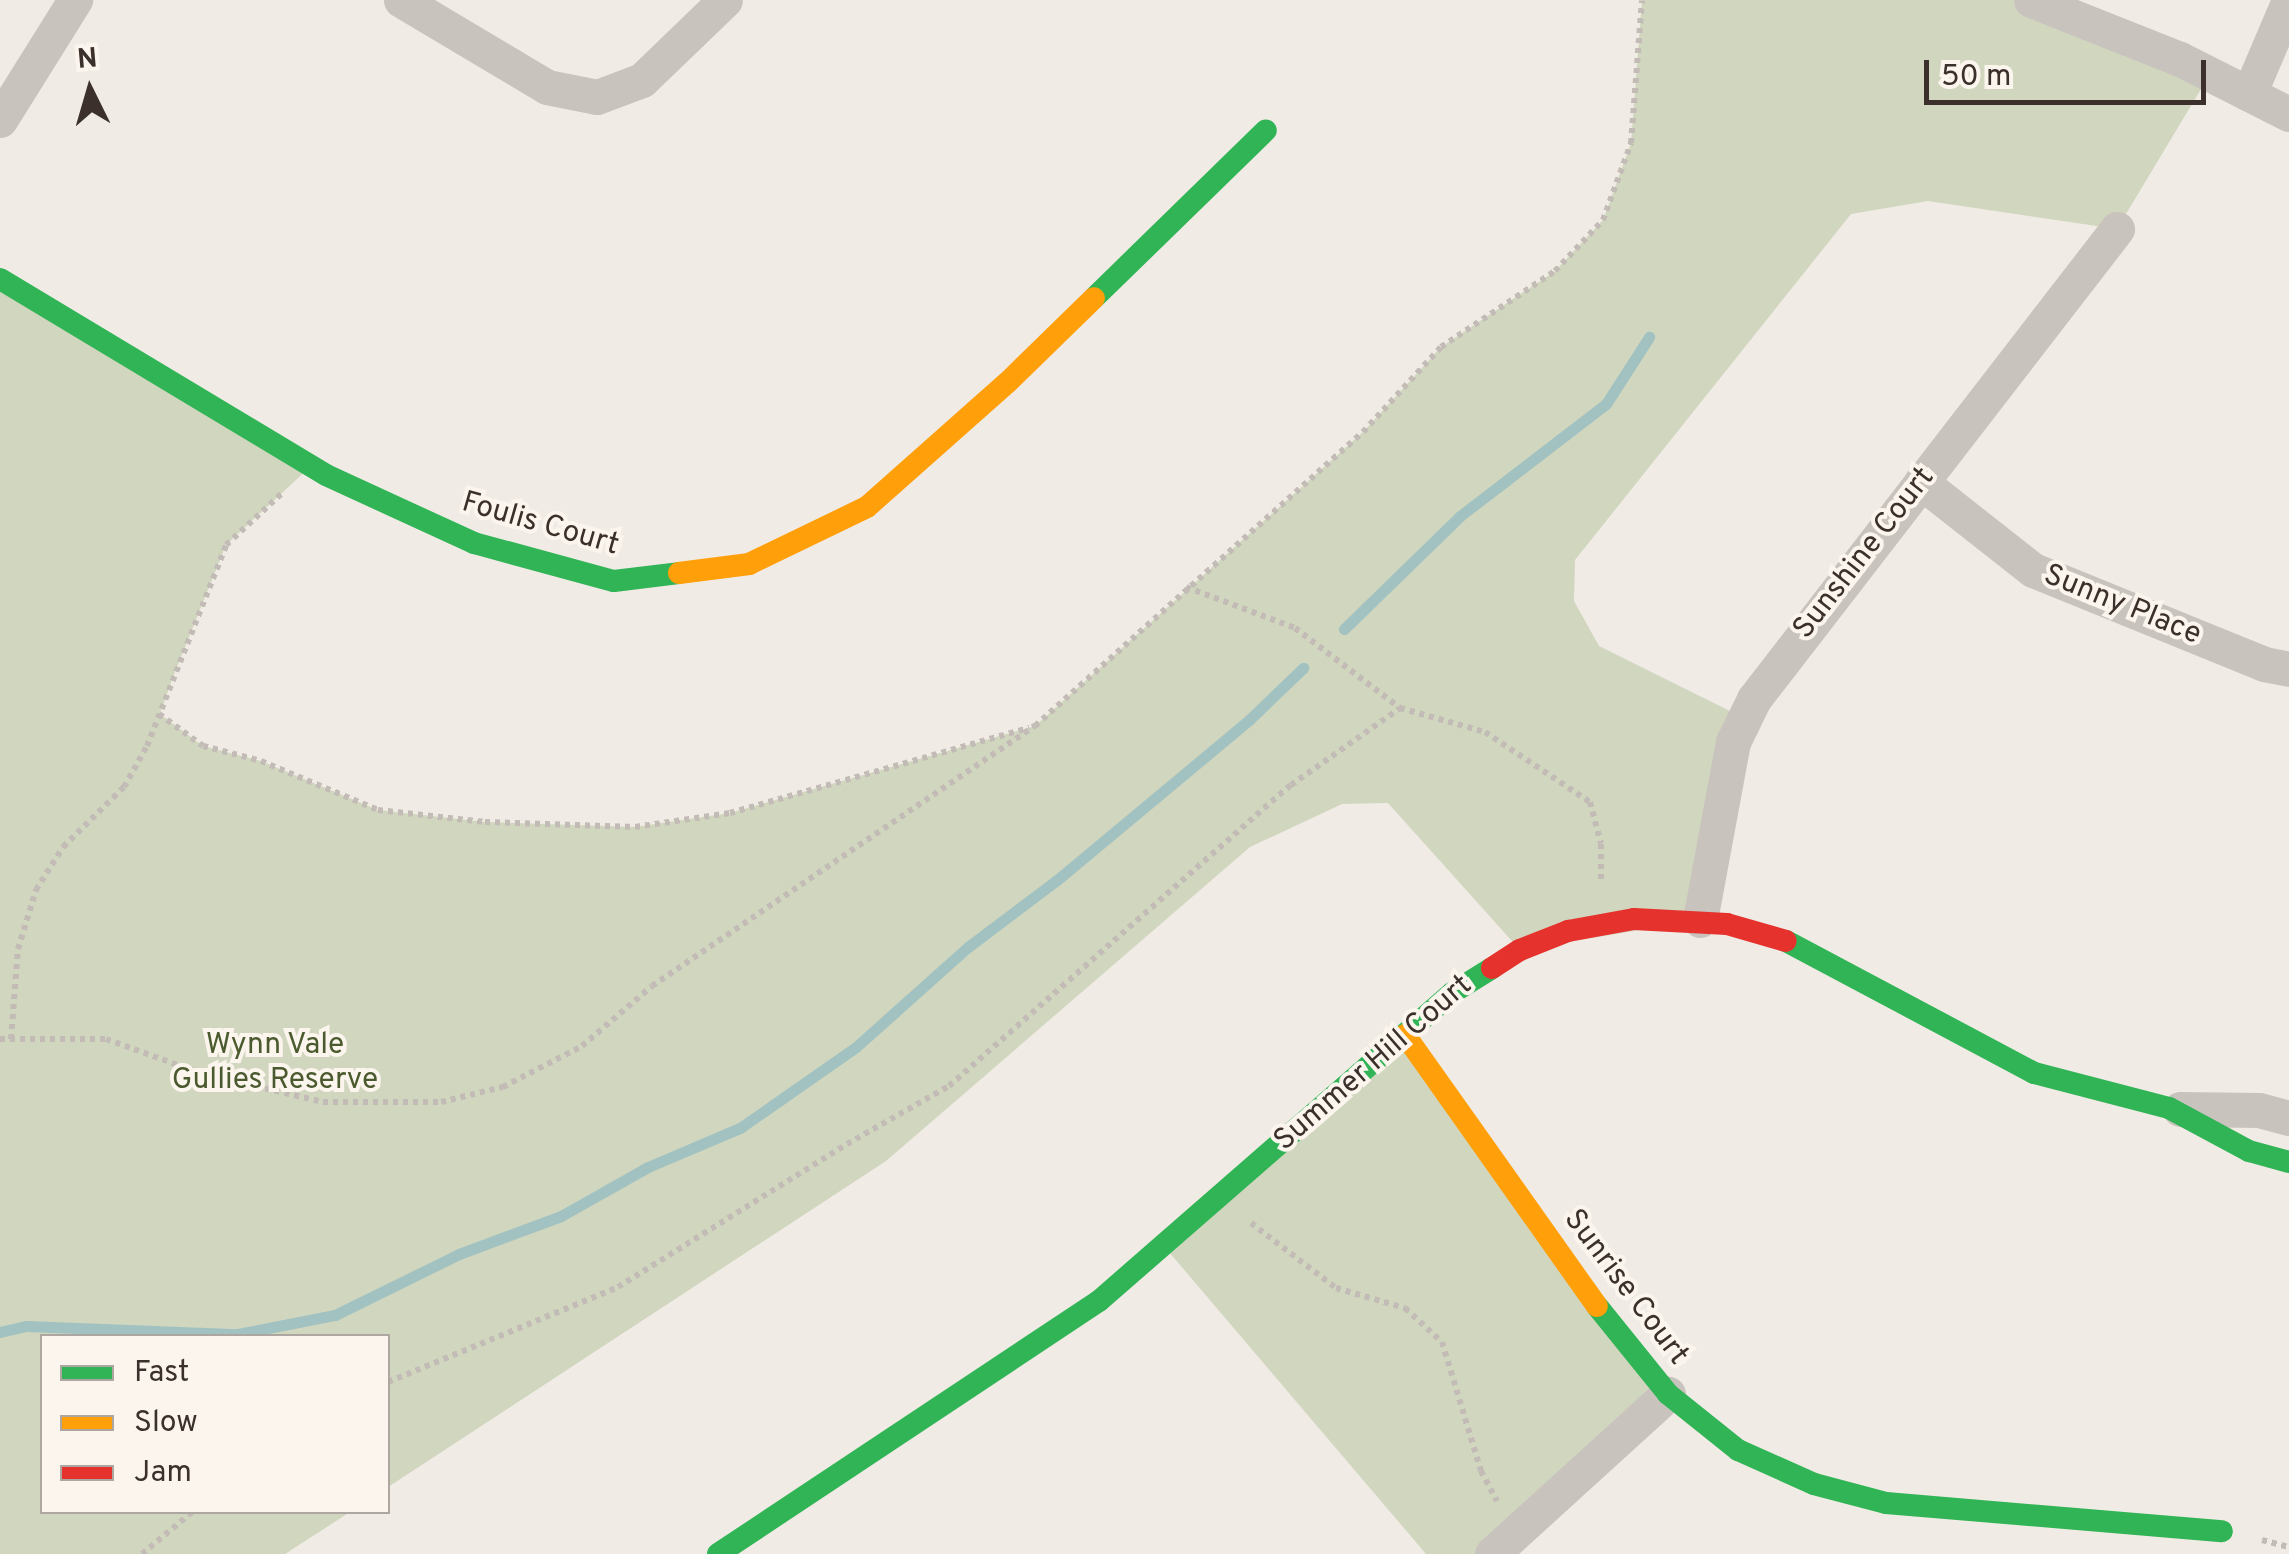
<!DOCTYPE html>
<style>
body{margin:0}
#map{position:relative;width:2289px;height:1554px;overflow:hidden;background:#f0ebe5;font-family:Overpass,sans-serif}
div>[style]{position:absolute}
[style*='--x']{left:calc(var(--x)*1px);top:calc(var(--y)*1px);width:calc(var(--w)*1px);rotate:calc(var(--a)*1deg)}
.green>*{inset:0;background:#d1d6bf}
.stream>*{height:11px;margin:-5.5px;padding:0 5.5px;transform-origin:5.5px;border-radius:5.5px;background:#a1c2c1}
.path>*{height:6px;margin-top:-3px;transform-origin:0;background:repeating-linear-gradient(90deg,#c2bbb6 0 5px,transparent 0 10px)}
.street>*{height:35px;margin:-17.5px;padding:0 17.5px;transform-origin:17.5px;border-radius:17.5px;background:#c9c3be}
.fast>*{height:22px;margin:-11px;padding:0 11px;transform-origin:11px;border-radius:11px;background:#30b455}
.slow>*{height:22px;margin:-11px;padding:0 11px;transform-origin:11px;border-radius:11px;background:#ff9f0a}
.jam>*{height:22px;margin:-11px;padding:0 11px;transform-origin:11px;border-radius:11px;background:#e5322d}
span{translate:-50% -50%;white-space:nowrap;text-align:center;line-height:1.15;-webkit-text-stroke:8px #fbf5ee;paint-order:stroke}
.street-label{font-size:30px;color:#3b302b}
.park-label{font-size:30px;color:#4a5a2e}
.legend{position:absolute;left:40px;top:1334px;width:350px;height:180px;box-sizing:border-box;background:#fbf5ee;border:2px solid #aea6a0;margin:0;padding:12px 18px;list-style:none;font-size:30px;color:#3b302b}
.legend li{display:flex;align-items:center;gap:20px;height:50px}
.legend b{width:50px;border:2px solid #aea6a0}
.north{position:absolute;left:40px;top:40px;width:100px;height:100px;-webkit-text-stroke:8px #fbf5ee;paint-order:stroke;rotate:355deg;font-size:28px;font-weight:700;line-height:40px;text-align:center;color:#3b302b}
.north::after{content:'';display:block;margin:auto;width:35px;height:45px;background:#3b302b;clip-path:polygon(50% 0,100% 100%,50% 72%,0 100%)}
.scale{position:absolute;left:1924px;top:60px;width:282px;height:45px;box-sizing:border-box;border:5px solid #3b302b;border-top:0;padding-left:12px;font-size:30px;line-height:35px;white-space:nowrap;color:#3b302b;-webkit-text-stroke:8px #fbf5ee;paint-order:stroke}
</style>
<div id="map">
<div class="green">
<div style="clip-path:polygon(1642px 0,2031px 0,2210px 74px,2117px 229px,1928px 201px,1851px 214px,1575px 560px,1574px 601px,1599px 646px,1744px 718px,1700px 920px,1520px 950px,1388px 803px,1342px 804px,1250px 847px,886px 1161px,388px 1487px,388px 1336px,42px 1336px,42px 1512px,350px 1512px,285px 1554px,0 1554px,0 279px,311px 466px,226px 545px,173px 677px,160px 714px,203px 746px,261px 761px,378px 810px,485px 822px,635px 827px,730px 813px,1035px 726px,1363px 432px,1441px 347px,1555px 271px,1603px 220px,1631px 143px)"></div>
<div style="clip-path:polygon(1405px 1035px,1668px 1394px,1490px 1554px,1426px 1554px,1163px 1245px)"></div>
</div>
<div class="stream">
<div style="--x:1344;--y:629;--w:162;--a:-44.2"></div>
<div style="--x:1460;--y:516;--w:184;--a:-37.5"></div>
<div style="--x:1606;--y:404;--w:80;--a:-57.3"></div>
<div style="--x:0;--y:1332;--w:27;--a:-13"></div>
<div style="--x:26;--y:1326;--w:212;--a:2.2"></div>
<div style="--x:238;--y:1334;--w:99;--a:-11.1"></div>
<div style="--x:335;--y:1315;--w:138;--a:-26.2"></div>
<div style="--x:459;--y:1254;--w:109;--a:-20.4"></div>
<div style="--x:561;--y:1216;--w:100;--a:-29.4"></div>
<div style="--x:648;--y:1167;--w:100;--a:-23"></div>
<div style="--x:740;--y:1128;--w:141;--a:-34.9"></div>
<div style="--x:856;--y:1047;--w:150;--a:-41.8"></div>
<div style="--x:968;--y:947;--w:111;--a:-37"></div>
<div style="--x:1057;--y:880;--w:251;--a:-39.8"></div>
<div style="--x:1250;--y:719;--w:74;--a:-43.9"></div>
</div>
<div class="path">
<div style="--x:1186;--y:587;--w:116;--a:20.6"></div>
<div style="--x:1295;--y:628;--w:132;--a:37.3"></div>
<div style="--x:1400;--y:708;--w:88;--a:15.8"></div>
<div style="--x:1485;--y:732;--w:126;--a:33.7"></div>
<div style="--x:1590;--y:802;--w:43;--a:75.3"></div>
<div style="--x:1601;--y:844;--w:38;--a:90"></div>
<div style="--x:159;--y:714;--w:54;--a:36"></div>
<div style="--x:203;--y:746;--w:60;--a:14.5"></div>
<div style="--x:261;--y:761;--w:127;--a:22.7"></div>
<div style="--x:378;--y:810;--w:108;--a:6.4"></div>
<div style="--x:485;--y:822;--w:150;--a:1.9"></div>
<div style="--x:635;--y:827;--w:96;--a:-8.4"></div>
<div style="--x:730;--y:813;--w:311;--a:-15.9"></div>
<div style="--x:0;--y:1039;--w:106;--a:0"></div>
<div style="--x:106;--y:1039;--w:97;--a:19.9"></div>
<div style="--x:197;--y:1072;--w:130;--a:13.4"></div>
<div style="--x:323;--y:1102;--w:118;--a:0"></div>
<div style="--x:441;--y:1102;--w:64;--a:-13.6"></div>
<div style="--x:503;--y:1087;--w:89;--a:-27.4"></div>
<div style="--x:582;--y:1046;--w:92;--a:-40.6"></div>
<div style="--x:652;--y:986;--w:463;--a:-34.2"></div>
<div style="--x:1035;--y:726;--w:440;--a:-41.9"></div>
<div style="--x:1363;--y:432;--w:115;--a:-47.5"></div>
<div style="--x:1441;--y:347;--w:137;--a:-33.7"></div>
<div style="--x:1555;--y:271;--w:70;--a:-46.7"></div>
<div style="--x:1603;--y:220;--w:82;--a:-70"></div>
<div style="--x:1631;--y:143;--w:143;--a:-85.6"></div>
<div style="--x:11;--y:1039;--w:90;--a:-85.6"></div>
<div style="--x:18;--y:949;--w:62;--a:-73"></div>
<div style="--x:36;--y:890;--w:51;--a:-57.9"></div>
<div style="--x:63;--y:847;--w:86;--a:-44.5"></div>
<div style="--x:124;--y:787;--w:47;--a:-60.7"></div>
<div style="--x:147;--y:746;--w:216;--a:-68.5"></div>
<div style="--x:226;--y:545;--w:75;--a:-42.8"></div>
<div style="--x:1251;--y:1223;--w:107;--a:37.4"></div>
<div style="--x:1336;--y:1288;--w:72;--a:16.2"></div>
<div style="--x:1405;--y:1308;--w:50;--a:42.6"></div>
<div style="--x:1442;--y:1342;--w:135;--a:73.2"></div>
<div style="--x:1481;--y:1471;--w:34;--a:62"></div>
<div style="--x:388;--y:1382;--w:249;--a:-22.4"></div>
<div style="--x:618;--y:1287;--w:270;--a:-32"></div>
<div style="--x:847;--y:1144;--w:117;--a:-29.6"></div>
<div style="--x:949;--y:1086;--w:456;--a:-41.4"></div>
<div style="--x:1291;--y:785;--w:133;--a:-35.2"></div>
<div style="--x:2262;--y:1540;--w:28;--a:15"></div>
<div style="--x:142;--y:1554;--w:65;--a:-40"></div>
</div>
<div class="street">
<div style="--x:401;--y:0;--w:170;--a:30.8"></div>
<div style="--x:547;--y:87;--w:51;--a:11.3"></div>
<div style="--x:597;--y:97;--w:48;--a:-20.7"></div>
<div style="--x:642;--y:80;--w:115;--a:-43.9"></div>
<div style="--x:2031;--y:0;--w:160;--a:21.6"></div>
<div style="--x:2180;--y:59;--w:122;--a:26.8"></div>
<div style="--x:2249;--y:94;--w:102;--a:-66.9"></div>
<div style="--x:0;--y:120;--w:142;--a:-58"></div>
<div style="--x:1921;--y:482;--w:142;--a:38.2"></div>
<div style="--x:2033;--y:570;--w:249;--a:22.1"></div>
<div style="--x:2264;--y:664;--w:25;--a:11"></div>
<div style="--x:1700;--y:920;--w:181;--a:-79.5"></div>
<div style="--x:1733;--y:742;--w:48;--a:-64"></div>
<div style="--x:1754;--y:699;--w:594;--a:-52.32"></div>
<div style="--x:2180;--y:1109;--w:79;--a:0.7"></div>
<div style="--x:2259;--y:1110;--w:31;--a:15"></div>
<div style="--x:1492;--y:1554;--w:238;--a:-42.3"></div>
</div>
<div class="fast">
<div style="--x:0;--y:279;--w:380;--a:31"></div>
<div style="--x:326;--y:475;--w:163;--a:24.7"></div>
<div style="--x:474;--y:543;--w:145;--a:15.2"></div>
<div style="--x:614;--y:581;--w:65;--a:-7"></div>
<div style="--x:1094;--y:298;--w:240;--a:-44.3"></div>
<div style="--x:1786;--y:941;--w:281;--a:28"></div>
<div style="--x:2034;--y:1073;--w:139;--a:14.5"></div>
<div style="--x:2169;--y:1108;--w:91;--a:28.3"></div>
<div style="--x:2249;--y:1151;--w:41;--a:15.4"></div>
<div style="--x:1597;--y:1306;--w:113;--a:51.1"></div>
<div style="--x:1668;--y:1394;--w:90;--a:38.7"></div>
<div style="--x:1738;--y:1450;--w:83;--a:24.1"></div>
<div style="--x:1814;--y:1484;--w:74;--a:14.8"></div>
<div style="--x:1886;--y:1503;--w:337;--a:4.8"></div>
<div style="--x:718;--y:1554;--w:457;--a:-33.6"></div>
<div style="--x:1099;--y:1301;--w:468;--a:-41.1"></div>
<div style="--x:1452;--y:993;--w:47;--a:-32"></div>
</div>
<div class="slow">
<div style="--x:679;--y:573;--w:71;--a:-7.3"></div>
<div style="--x:749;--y:564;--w:131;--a:-25.8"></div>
<div style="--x:867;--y:507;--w:188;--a:-41.6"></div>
<div style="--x:1008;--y:382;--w:120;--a:-44.3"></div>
<div style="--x:1405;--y:1035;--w:332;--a:54.7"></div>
</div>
<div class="jam">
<div style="--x:1492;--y:968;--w:33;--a:-33"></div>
<div style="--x:1520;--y:950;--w:52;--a:-21.6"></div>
<div style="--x:1568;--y:931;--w:67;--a:-10.3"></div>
<div style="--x:1634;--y:919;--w:93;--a:3.1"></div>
<div style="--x:1727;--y:924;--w:61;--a:16.1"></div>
</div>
<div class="street-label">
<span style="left:540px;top:525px;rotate:16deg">Foulis Court</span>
<span style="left:1865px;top:554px;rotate:-52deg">Sunshine Court</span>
<span style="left:2122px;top:606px;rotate:22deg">Sunny Place</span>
<span style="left:1374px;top:1064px;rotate:-41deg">Summer Hill Court</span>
<span style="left:1625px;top:1288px;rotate:53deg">Sunrise Court</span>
</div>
<div class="park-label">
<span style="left:275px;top:1063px">Wynn Vale<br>Gullies Reserve</span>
</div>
<ul class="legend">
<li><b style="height:12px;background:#30b455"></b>Fast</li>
<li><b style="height:12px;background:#ff9f0a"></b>Slow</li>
<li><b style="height:12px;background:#e5322d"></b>Jam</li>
</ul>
<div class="north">N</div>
<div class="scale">50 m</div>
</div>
